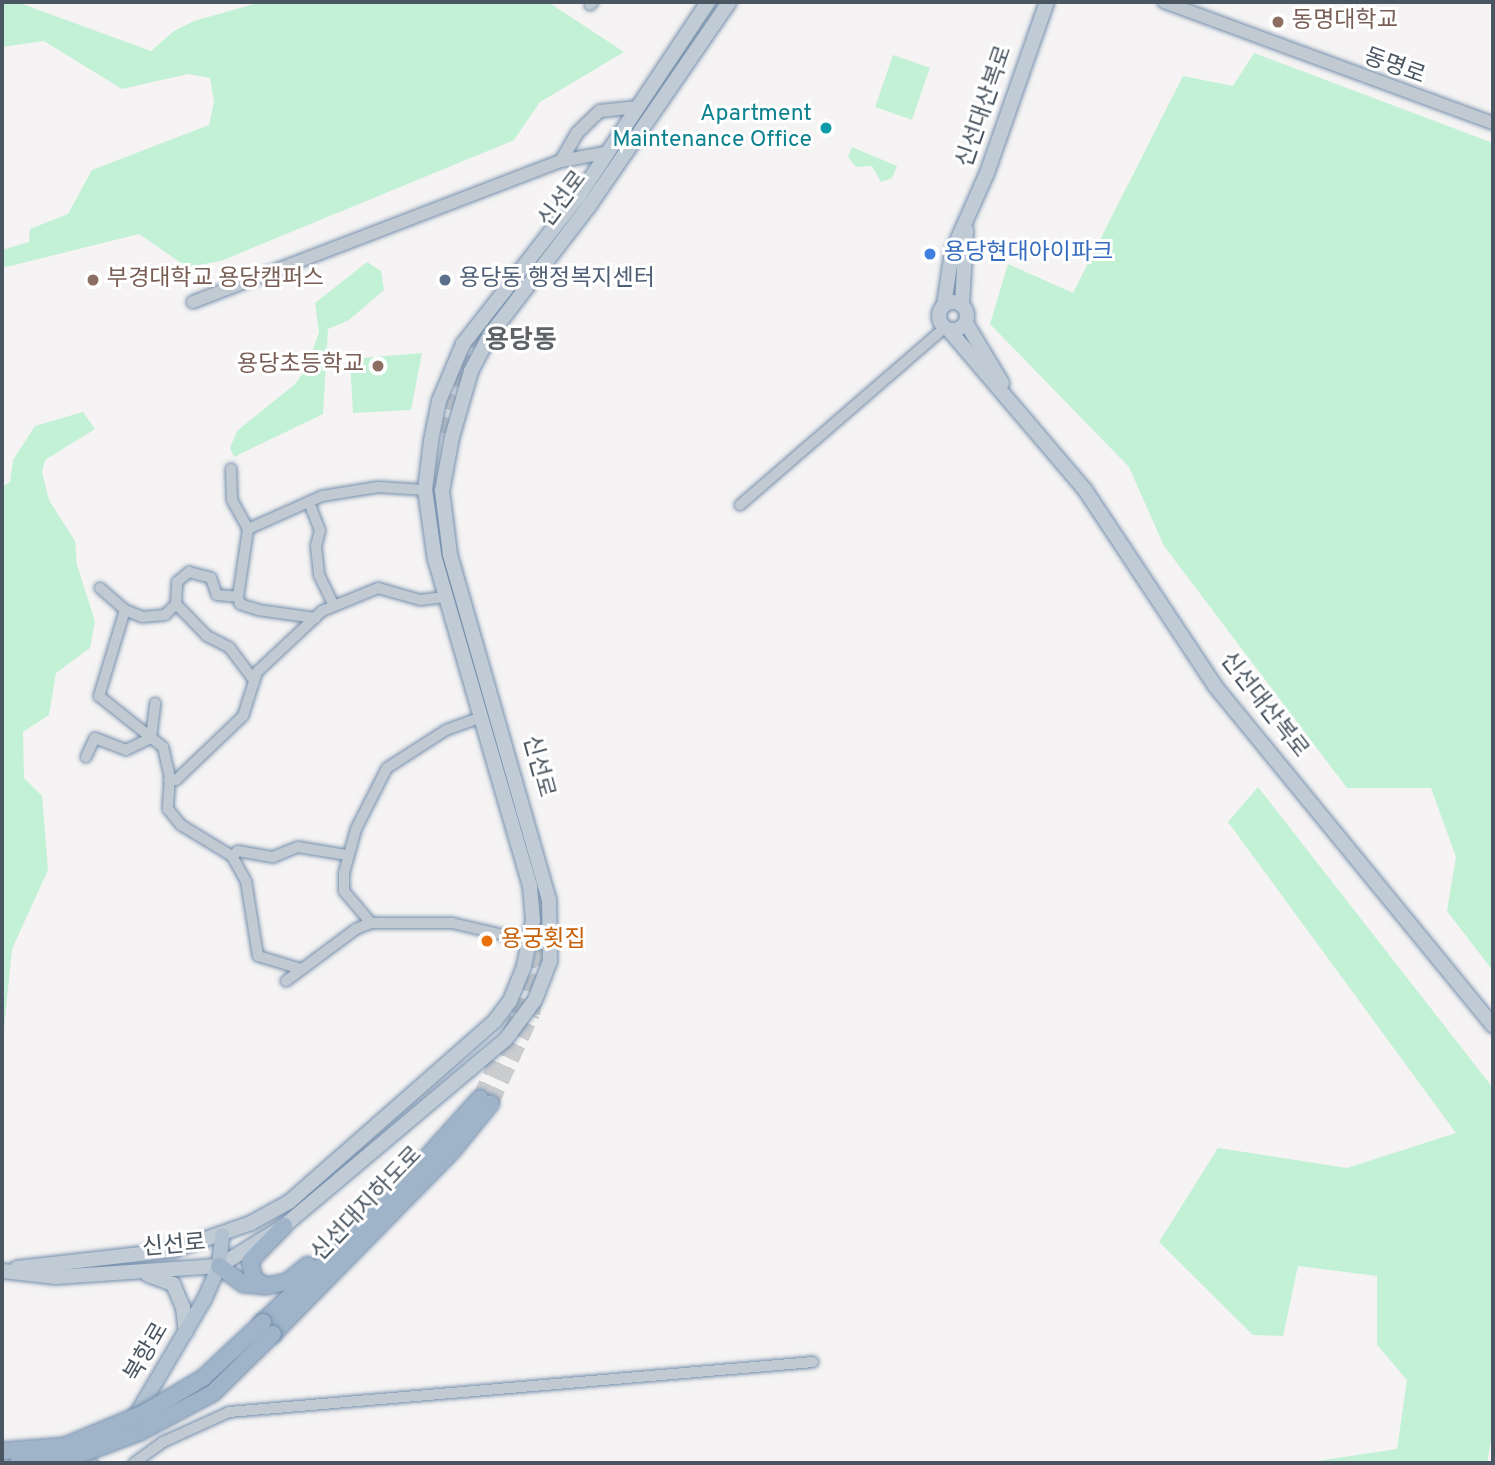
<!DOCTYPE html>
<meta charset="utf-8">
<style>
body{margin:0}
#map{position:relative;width:1495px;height:1465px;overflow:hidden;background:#f5f3f3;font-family:Overpass,"Noto Sans KR",sans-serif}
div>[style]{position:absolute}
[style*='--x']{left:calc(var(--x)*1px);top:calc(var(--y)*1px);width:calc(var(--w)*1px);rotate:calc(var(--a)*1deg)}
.green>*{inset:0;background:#c3f1d5;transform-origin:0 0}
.trunk-tunnel>*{height:16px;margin-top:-8px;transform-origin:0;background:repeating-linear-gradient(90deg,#caccce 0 16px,transparent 0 24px)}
.roads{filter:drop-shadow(0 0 2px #7690ad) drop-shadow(0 0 2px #7690ad)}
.minor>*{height:10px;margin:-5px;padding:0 5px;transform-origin:5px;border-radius:5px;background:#c1cad2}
.tertiary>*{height:12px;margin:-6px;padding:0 6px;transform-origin:6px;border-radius:6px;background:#c1cad2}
.secondary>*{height:14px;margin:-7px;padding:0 7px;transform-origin:7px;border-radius:7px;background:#c1cbd6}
.secondary>.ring{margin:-7px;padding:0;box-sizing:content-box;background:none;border:14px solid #c1cbd6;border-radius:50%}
.primary>*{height:14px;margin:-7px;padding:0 7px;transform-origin:7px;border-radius:7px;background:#b3c2d1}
.trunk>*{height:16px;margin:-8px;padding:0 8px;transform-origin:8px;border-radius:8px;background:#9fb4c9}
.bridges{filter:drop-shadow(0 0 2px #7690ad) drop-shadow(0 0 2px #7690ad)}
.trunk-bridge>*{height:16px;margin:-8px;padding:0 8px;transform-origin:8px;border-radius:8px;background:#9fb4c9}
.dots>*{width:19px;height:19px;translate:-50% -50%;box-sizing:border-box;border:4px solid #fff;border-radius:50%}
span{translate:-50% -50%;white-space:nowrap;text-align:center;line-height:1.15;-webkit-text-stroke:6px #fff;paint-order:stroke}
.education-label{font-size:23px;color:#785e54}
.left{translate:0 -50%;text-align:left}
.right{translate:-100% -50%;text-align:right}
.street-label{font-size:23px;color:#4a5661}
.culture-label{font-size:23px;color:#0d838f}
.shop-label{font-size:23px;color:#366cbe}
.service-label{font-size:23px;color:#4e5e75}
.food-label{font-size:23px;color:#c56008}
.quarter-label{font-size:26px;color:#5f6368;font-weight:700}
.frame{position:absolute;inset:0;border:4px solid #4a5661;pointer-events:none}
</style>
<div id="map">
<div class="green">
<div style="clip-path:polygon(2px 2px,17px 2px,151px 51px,174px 31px,194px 21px,261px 2px,548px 2px,624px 52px,540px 102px,514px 140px,221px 261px,187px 267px,139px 234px,2px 268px,2px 250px,29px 242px,30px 229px,68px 214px,92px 170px,209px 125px,214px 102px,210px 78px,188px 74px,122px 89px,44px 41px,2px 47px)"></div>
<div style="clip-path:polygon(1254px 53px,1493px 143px,1493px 971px,1447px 911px,1456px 857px,1431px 788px,1347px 788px,1164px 546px,1129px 467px,990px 324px,1008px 264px,1073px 293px,1183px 76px,1233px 86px)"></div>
<div style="left:893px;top:55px;width:39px;height:55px;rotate:19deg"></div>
<div style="clip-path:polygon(852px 147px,897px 166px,892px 178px,881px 182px,872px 166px,856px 167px,848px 157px)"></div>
<div style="clip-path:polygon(367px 262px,381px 271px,384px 290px,349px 320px,328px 329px,323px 414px,234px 457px,230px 448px,237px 431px,295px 384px,307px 368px,319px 332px,315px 303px)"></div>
<div style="clip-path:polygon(422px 353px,411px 410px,353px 413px,350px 359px)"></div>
<div style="clip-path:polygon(83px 412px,95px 429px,45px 460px,42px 472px,49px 500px,75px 541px,77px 565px,95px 621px,90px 648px,56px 673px,49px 715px,23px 732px,24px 778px,42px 796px,48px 870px,12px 949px,2px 1049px,2px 487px,10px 482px,13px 460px,35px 426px)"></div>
<div style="clip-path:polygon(1258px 787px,1493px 1088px,1493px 1430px,1487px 1463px,1304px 1463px,1397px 1449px,1407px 1380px,1377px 1345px,1377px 1276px,1298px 1266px,1283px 1336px,1253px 1335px,1159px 1242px,1218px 1148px,1347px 1168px,1456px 1133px,1228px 822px)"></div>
</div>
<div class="trunk-tunnel">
<div style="--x:608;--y:164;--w:76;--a:-54.6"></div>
<div style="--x:511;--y:297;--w:65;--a:-54.4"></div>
<div style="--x:447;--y:434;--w:66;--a:-76"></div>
<div style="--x:463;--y:370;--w:48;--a:-58.6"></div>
<div style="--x:480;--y:1098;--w:93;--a:-65.1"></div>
<div style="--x:519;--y:1014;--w:52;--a:-78.9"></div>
<div style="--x:491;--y:1103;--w:98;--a:-65.3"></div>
<div style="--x:532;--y:1014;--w:78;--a:-79.7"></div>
</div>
<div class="roads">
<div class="minor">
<div style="--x:590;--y:5;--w:4;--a:-45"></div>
<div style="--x:231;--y:469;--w:31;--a:88"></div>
<div style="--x:232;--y:500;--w:33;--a:61"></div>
<div style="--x:309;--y:502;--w:30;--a:69"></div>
<div style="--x:320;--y:530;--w:16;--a:104"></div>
<div style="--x:316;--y:546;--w:29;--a:84"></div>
<div style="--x:319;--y:575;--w:34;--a:64"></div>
<div style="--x:740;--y:505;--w:270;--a:-40.9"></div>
<div style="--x:248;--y:529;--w:81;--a:-24"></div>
<div style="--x:322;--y:496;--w:57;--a:-9.1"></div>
<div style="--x:378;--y:487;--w:47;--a:3.7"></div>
<div style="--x:100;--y:588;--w:33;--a:41"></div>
<div style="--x:125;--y:610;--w:18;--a:22"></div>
<div style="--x:142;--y:617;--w:23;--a:-5"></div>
<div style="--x:165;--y:615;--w:16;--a:-45"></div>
<div style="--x:176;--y:604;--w:22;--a:-87"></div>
<div style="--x:177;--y:582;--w:16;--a:-40"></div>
<div style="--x:189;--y:572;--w:23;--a:15"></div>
<div style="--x:211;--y:578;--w:18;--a:71"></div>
<div style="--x:217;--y:595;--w:21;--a:5"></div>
<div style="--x:238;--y:597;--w:69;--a:-81.6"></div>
<div style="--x:238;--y:597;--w:7;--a:74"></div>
<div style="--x:240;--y:604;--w:19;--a:18"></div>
<div style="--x:258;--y:610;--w:58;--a:8"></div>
<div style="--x:176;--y:604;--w:45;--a:45.9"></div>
<div style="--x:207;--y:636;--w:25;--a:27"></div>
<div style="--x:229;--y:647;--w:40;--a:53"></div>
<div style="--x:125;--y:610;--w:90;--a:106.8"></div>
<div style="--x:99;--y:696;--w:82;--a:38.6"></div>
<div style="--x:163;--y:747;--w:31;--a:77"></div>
<div style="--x:170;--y:777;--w:32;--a:94"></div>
<div style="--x:168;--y:809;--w:21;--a:51"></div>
<div style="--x:181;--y:825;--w:60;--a:31.3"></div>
<div style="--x:232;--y:856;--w:29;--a:61"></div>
<div style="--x:246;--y:881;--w:76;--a:80.9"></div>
<div style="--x:258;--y:956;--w:45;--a:16.8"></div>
<div style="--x:86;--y:757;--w:21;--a:-65"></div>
<div style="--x:95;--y:738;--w:33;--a:21"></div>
<div style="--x:126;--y:750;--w:28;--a:-26"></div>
<div style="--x:151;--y:738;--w:35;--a:-83"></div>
<div style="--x:169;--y:780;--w:7;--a:0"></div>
<div style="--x:176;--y:780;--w:93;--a:-43.7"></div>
<div style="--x:243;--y:716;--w:46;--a:-72.3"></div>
<div style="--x:257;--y:672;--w:89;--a:-43.2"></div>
<div style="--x:322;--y:611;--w:61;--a:-22.3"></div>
<div style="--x:378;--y:588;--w:44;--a:15.9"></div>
<div style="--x:420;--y:600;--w:25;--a:-7"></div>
<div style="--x:232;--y:856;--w:8;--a:-40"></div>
<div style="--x:238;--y:851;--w:36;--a:10"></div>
<div style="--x:273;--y:857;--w:27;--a:-22"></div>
<div style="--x:298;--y:847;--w:50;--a:9.3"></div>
<div style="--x:371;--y:923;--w:42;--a:-130.2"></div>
<div style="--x:344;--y:891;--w:18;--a:-90"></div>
<div style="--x:344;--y:873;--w:46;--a:-74.7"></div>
<div style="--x:356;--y:829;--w:68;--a:-63.1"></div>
<div style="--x:387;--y:768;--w:70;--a:-32.8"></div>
<div style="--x:446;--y:730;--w:38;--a:-20"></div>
<div style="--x:286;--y:981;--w:87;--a:-36.6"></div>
<div style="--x:356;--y:929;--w:16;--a:-22"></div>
<div style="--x:371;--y:923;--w:81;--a:0"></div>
<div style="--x:452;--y:923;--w:102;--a:13.1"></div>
<div style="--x:75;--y:1456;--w:18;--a:22"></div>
<div style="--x:134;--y:1463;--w:36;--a:-36"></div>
<div style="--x:163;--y:1442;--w:72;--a:-24.4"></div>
<div style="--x:229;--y:1412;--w:586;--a:-4.89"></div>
</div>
<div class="tertiary">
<div style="--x:1164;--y:2;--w:351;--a:20.2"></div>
<div style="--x:561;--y:161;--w:32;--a:-60"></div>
<div style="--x:577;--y:133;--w:32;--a:-44"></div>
<div style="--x:600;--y:111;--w:38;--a:-6"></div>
<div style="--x:193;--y:302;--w:394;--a:-21"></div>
<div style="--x:561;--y:161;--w:44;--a:-10.5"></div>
</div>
<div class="secondary">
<div class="ring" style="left:939px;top:302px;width:14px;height:14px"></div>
<div style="--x:944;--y:305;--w:54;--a:-81.4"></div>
<div style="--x:952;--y:252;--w:86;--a:-66.1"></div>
<div style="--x:987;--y:173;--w:181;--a:-70.7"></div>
<div style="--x:962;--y:305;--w:75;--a:-86.9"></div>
<div style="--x:966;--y:323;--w:70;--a:59"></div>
<div style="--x:949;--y:330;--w:210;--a:49.6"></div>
<div style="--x:1085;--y:490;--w:235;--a:56.4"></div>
<div style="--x:1215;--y:686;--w:439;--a:50.7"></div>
<div style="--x:17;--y:1268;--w:158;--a:-6.5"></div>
<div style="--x:174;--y:1250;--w:82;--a:-19.3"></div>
<div style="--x:251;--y:1223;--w:43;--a:-28.9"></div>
<div style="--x:289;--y:1202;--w:273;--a:-41.3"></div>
<div style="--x:494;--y:1022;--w:26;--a:-53"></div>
<div style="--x:510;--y:1001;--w:38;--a:-68"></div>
<div style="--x:524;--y:966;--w:47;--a:-78.9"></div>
<div style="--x:533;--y:920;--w:34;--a:-95"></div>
<div style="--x:530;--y:886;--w:340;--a:-106.2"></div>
<div style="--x:435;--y:560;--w:71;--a:-98.1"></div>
<div style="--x:425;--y:490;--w:49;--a:-83"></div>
<div style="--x:431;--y:441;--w:41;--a:-78.7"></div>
<div style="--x:439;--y:401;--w:62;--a:-67.2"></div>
<div style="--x:463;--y:344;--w:187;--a:-52"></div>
<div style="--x:578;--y:197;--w:234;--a:-56.3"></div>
<div style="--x:3;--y:1271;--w:53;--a:6.5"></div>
<div style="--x:56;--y:1277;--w:163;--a:-3.9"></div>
<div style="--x:219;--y:1266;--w:76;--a:-31.6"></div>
<div style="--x:284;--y:1226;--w:290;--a:-40.1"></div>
<div style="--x:506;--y:1039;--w:49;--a:-53.4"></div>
<div style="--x:535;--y:1000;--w:42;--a:-69"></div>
<div style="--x:550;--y:961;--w:61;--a:-90.9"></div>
<div style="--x:549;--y:900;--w:360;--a:-106"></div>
<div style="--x:450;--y:554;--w:64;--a:-97.2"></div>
<div style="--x:442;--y:491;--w:55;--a:-79.5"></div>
<div style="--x:452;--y:437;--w:69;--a:-73.9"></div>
<div style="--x:471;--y:371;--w:41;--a:-62.2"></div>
<div style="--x:490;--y:335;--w:163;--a:-52.5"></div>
<div style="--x:589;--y:206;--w:247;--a:-55.5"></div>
<div style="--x:148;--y:1275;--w:27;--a:20"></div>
<div style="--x:173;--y:1284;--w:26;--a:67"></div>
<div style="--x:183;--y:1308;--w:24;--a:83"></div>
</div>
<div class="primary">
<div style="--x:135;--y:1417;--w:136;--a:-59.5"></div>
<div style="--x:204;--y:1300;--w:37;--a:-66"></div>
<div style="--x:219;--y:1266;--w:31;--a:-84"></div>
<div style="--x:2;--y:1463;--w:26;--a:-11"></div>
</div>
<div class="trunk">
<div style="--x:219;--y:1266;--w:31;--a:36"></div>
<div style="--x:244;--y:1284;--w:22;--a:5"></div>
<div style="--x:266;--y:1286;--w:21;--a:-11"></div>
<div style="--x:287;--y:1282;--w:27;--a:-39"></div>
<div style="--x:266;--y:1286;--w:14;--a:-150"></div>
<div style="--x:254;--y:1279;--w:18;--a:-103"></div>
<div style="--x:250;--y:1261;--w:49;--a:-45.8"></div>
<div style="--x:263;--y:1322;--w:170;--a:-44"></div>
<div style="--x:385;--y:1204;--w:142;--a:-48.1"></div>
<div style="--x:273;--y:1334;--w:257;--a:-45.6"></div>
<div style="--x:453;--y:1150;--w:60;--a:-51"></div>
</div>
</div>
<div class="bridges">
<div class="trunk-bridge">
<div style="--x:2;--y:1451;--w:63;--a:-4.5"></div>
<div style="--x:65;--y:1446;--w:86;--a:-22.7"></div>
<div style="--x:144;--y:1413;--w:69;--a:-30.7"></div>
<div style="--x:203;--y:1378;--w:82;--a:-43"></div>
<div style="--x:18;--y:1463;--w:50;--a:-4.6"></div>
<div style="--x:68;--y:1459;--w:77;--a:-20.6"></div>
<div style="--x:140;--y:1432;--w:83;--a:-28.1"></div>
<div style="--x:213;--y:1393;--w:84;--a:-44.5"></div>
</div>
</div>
<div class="dots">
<div style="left:1278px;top:22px;background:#8d6e63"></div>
<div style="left:826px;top:128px;background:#0f9aa8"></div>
<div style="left:930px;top:254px;background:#3f7fe0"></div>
<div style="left:93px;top:280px;background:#8d6e63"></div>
<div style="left:445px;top:280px;background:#5c6f8a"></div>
<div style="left:378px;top:366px;background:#8d6e63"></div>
<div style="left:487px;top:941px;background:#e8710a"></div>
</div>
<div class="education-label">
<span class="left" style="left:1292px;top:22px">동명대학교</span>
<span class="left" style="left:107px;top:280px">부경대학교 용당캠퍼스</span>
<span class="right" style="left:364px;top:366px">용당초등학교</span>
</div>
<div class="street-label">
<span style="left:1394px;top:68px;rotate:20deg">동명로</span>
<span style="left:986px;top:107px;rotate:-71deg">신선대산복로</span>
<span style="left:564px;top:200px;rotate:-53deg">신선로</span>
<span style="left:1263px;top:706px;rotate:52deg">신선대산복로</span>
<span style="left:537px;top:767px;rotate:75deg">신선로</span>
<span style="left:368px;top:1205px;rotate:-46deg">신선대지하도로</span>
<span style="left:174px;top:1247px;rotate:-5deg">신선로</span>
<span style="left:148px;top:1353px;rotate:-60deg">북항로</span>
</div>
<div class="culture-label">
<span class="right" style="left:812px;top:128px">Apartment<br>Maintenance Office</span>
</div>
<div class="shop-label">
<span class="left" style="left:944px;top:254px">용당현대아이파크</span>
</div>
<div class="service-label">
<span class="left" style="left:459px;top:280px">용당동 행정복지센터</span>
</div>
<div class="food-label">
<span class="left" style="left:501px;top:941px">용궁횟집</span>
</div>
<div class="quarter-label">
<span style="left:521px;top:342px">용당동</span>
</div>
<div class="frame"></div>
</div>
